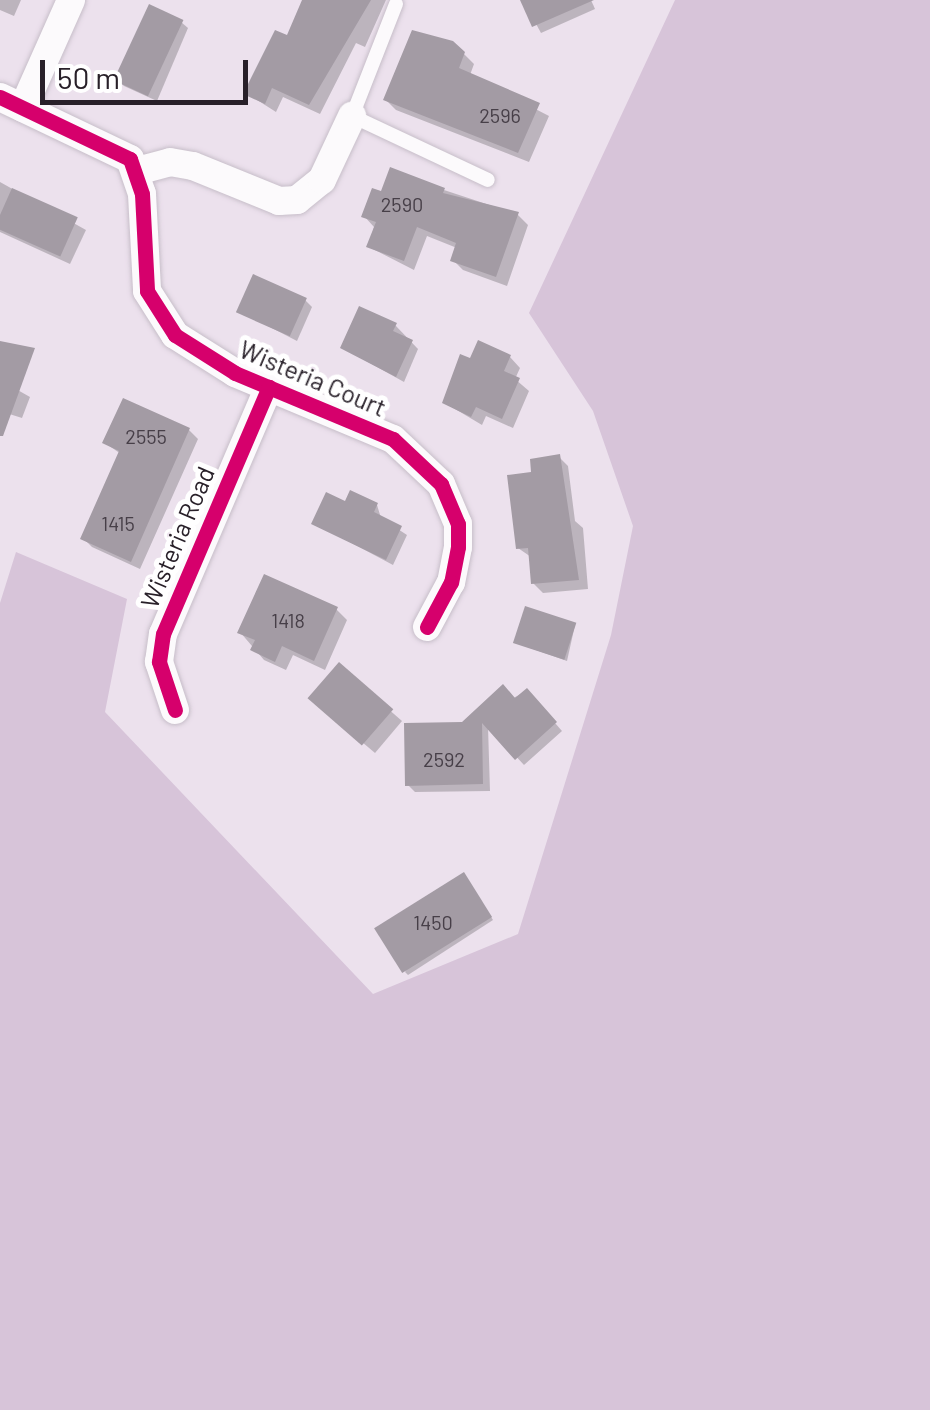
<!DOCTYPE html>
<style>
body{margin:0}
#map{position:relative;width:930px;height:1410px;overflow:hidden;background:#ece1ed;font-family:Barlow,sans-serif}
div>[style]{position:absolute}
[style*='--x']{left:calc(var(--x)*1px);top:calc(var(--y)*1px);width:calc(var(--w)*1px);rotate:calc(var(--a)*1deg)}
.green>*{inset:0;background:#d7c4d9}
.shadow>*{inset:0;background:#0003}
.building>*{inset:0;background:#a39ba4;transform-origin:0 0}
.roads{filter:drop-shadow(0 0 2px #c7bec9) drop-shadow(0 0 2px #c7bec9)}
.lane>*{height:14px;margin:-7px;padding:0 7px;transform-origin:7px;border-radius:7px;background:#fcfafc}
.street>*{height:28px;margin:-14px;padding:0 14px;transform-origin:14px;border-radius:14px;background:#fcfafc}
.cycleway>*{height:15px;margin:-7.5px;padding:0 7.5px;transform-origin:7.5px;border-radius:7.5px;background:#d6006c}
span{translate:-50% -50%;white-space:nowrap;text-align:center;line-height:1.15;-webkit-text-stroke:10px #fff;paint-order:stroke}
.number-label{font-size:20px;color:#473f48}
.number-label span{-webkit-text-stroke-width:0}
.street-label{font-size:25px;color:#282029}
.scale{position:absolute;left:40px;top:60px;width:208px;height:45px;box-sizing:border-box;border:5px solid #282029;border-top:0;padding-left:12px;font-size:30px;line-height:35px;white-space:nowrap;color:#282029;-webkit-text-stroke:8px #fff;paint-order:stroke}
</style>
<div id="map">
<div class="green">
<div style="clip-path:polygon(675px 0,930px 0,930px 1410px,0 1410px,0 603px,16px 552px,127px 599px,105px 712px,373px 994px,518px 934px,611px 635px,633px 526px,593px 411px,529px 313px)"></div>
</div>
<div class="shadow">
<div style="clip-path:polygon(0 0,21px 0,14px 16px,0 10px)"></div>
<div style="clip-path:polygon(305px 0,386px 0,365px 47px,356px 43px,320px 114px,283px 97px,276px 112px,246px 93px,311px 36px)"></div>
<div style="clip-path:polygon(523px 0,591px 0,595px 9px,541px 33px)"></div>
<div style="clip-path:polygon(181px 22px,188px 28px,157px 101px,124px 86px,117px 80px)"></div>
<div style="clip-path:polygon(463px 53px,474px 64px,470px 75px,549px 116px,529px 162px,396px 110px,386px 100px)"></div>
<div style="clip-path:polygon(0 182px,86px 230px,70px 264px,0 232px)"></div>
<div style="clip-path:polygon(444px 190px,517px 214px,528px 225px,507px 286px,463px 270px,453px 260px,457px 248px,427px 236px,414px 270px,369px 247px,374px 227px,364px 216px,382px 194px)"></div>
<div style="clip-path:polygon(305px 300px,312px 307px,297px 341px,239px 311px)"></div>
<div style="clip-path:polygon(395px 325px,418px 349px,404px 382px,343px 348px)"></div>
<div style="clip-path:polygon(510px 357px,520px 368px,515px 379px,529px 391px,513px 428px,486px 416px,482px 425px,445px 403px,471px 362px)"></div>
<div style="clip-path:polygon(0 380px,30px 397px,22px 418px,3px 412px,0 421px)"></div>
<div style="clip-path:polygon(189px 430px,198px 439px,140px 569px,92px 547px,83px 538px,121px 454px,105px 443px)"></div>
<div style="clip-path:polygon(559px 457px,568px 466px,575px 521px,583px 528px,588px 589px,543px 593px,533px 583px,531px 557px,518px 548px,534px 474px)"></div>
<div style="clip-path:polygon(347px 504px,377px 505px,381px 518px,407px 535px,393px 565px,314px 523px)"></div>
<div style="clip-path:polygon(336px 609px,347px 620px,325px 670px,293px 655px,286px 670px,264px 660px,240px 632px)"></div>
<div style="clip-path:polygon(575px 625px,567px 661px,516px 643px)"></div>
<div style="clip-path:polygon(339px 666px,402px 721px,375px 753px,322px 708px)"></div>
<div style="clip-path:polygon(527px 691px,562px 731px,524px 765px,488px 726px,490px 791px,415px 792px,408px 785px,463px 724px)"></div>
<div style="clip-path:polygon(466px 878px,493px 920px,408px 975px,405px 972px)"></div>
</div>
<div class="building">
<div style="clip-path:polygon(302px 0,371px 0,309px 105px,272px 88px,265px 104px,243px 94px,275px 30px,287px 35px)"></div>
<div style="clip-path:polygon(520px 0,594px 0,532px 27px)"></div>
<div style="left:149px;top:4px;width:38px;height:84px;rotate:25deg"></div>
<div style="clip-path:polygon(412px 30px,453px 41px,465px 52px,459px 68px,540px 103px,518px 153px,383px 100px)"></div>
<div style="clip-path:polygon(390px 167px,445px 188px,443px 193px,519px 212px,496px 277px,450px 261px,456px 243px,417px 227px,404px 261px,366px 247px,376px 222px,361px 217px,372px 188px,381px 191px)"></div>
<div style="left:12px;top:188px;width:72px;height:43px;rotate:24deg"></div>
<div style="left:253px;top:274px;width:59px;height:42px;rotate:24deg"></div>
<div style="clip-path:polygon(359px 306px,397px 323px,393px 331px,413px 340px,396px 377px,340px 348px)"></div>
<div style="clip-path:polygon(478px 340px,511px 355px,504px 371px,520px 378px,502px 419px,476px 407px,471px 417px,442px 403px,460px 354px,470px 358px)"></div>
<div style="clip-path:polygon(0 341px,35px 348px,3px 436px,0 436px)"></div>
<div style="clip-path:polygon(123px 398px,190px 428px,131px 562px,80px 539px,119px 451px,102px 443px)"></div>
<div style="clip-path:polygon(560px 454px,579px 580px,531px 584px,528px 548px,516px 549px,507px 475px,531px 472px,530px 459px)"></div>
<div style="clip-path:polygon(350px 490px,378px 503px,374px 512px,402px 526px,386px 560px,311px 524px,326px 492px,345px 501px)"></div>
<div style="clip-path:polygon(264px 574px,338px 607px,314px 661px,282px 646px,275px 662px,250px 650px,255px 640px,237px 633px)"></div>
<div style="left:525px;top:606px;width:54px;height:39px;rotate:18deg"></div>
<div style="left:339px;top:662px;width:72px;height:48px;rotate:41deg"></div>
<div style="clip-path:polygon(503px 684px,515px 698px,527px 688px,557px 722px,515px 760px,482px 723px,483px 784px,405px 786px,404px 723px,462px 722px)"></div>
<div style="left:464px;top:872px;width:53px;height:106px;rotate:58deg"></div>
</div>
<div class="roads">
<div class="lane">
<div style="--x:396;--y:4;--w:120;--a:111.4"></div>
<div style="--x:352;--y:116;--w:150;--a:25.2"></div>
</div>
<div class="street">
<div style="--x:0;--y:97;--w:144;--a:25.5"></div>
<div style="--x:130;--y:159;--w:37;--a:71"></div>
<div style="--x:142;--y:194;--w:97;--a:87"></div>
<div style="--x:147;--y:291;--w:52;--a:57.5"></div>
<div style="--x:175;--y:335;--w:71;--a:32.3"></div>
<div style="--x:235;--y:373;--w:171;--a:22.7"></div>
<div style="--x:393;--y:439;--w:66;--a:43.2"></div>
<div style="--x:441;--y:484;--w:43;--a:67"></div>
<div style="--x:458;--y:524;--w:23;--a:90"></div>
<div style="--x:458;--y:547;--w:36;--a:101"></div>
<div style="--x:451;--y:582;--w:51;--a:118.1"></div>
<div style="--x:23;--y:108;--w:118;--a:-66"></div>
<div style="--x:137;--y:171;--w:34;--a:-15"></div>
<div style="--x:170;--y:162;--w:23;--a:10"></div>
<div style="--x:193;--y:166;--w:93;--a:22.1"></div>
<div style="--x:279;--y:201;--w:18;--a:-3"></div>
<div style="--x:297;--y:200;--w:32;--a:-39"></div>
<div style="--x:322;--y:180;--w:71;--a:-64.9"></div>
<div style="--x:175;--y:710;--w:51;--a:-108.4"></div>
<div style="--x:159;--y:662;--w:28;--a:-82"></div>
<div style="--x:163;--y:634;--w:269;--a:-66.8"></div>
</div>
</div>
<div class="cycleway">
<div style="--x:0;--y:97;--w:144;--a:25.5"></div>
<div style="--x:130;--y:159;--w:37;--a:71"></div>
<div style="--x:142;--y:194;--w:97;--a:87"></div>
<div style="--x:147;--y:291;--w:52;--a:57.5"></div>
<div style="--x:175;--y:335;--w:71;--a:32.3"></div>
<div style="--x:235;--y:373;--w:171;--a:22.7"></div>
<div style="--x:393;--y:439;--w:66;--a:43.2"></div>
<div style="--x:441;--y:484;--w:43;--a:67"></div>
<div style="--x:458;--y:524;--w:23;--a:90"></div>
<div style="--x:458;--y:547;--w:36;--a:101"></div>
<div style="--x:451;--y:582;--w:51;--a:118.1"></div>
<div style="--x:175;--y:710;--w:51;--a:-108.4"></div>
<div style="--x:159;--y:662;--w:28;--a:-82"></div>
<div style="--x:163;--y:634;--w:269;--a:-66.8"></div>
</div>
<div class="number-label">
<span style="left:500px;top:115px">2596</span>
<span style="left:402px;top:204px">2590</span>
<span style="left:146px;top:436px">2555</span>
<span style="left:118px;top:523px">1415</span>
<span style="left:288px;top:620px">1418</span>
<span style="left:444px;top:759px">2592</span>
<span style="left:433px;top:922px">1450</span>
</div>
<div class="street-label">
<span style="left:313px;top:378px;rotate:23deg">Wisteria Court</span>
<span style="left:177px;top:537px;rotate:-67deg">Wisteria Road</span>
</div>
<div class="scale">50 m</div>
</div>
